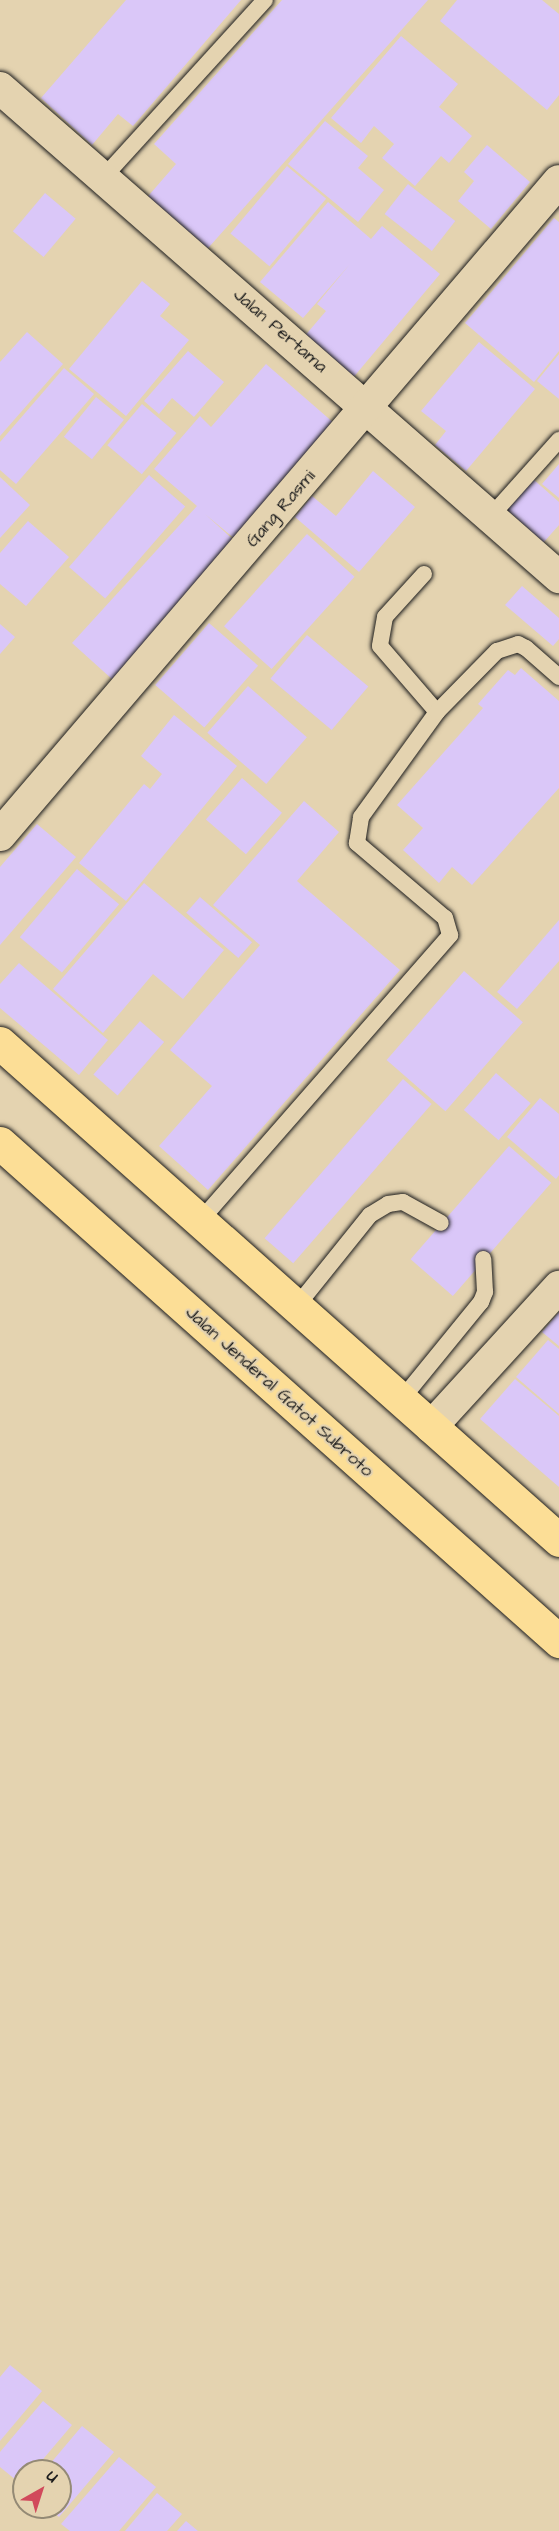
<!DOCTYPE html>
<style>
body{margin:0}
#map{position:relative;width:559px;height:2531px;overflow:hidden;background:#e4d3b0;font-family:"Architects Daughter",sans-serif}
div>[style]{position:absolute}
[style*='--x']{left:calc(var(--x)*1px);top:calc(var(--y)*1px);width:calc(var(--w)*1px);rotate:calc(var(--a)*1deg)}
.building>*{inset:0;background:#dac7f8;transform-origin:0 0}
.roads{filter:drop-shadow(0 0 2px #1c1c1c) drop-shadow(0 0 2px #1c1c1c)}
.lane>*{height:16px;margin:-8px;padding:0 8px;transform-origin:8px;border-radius:8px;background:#e4d3b0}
.street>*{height:32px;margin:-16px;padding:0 16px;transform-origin:16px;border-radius:16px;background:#e4d3b0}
.primary>*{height:33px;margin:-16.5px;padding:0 16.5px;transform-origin:16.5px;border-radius:16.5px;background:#fcde96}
span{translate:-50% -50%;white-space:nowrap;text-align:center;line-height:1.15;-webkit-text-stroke:4.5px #e4d3b0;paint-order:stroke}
.street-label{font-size:18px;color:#1c1c1c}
.north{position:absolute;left:12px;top:2459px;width:60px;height:60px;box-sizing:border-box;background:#e4d3b0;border:2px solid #948a75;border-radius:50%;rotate:39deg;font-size:16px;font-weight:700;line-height:24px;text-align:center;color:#1c1c1c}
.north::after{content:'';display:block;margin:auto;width:21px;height:27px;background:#d1495b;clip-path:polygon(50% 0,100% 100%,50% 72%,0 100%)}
</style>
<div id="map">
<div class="building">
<div style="clip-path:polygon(126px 0,241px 0,133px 126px,118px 114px,92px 145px,41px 98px)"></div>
<div style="clip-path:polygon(282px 0,428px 0,202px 255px,143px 202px,176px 164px,154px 144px)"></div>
<div style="clip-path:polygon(457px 0,542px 0,559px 14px,559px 95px,547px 110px,440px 21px)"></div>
<div style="clip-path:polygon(401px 36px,458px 84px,439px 107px,472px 136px,449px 163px,441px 156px,415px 186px,382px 158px,394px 144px,374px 126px,361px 143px,331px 118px)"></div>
<div style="clip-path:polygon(325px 121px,368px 156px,358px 168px,384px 190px,358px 222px,288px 164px)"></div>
<div style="clip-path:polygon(487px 145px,530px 182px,491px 229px,458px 201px,474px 181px,464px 172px)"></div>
<div style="left:287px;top:166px;width:51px;height:88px;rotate:40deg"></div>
<div style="left:408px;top:184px;width:60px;height:38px;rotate:38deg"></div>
<div style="left:45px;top:193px;width:40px;height:50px;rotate:40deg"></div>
<div style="clip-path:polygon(328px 202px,371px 239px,382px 226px,440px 274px,352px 379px,303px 338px,326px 311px,317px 304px,350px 264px,303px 318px,260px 282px)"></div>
<div style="clip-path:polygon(554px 218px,559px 222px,559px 351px,534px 382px,465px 323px)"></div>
<div style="clip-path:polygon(142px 281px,170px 304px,160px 316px,189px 340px,126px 416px,69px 369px)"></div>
<div style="clip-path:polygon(27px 332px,63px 364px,0 436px,0 362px)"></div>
<div style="clip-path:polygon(479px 342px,535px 389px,466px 471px,435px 445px,446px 431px,421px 411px)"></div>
<div style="clip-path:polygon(188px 351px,224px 382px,194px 417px,172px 398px,159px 414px,144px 401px)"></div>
<div style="clip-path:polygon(559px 354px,559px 399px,537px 381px)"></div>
<div style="clip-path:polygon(266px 364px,335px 424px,235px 539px,205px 514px,238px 544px,113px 680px,72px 643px,197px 506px,154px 469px,200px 416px,211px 427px)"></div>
<div style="clip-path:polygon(64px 368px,94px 394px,16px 484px,0 470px,0 442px)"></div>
<div style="left:96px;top:397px;width:36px;height:51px;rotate:39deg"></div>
<div style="left:142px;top:404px;width:45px;height:54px;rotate:40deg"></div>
<div style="clip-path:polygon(559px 464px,559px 498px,542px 484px)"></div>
<div style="clip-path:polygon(373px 471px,415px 507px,359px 572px,295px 517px,312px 496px,336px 516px)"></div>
<div style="left:149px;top:475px;width:48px;height:122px;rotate:41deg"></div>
<div style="clip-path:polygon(0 477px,30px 505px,0 538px)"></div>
<div style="clip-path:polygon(533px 479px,559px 502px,559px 525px,543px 543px,506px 509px)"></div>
<div style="clip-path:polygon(28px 521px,69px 557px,26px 606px,0 584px,0 553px)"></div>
<div style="left:307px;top:534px;width:64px;height:124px;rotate:42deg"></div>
<div style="clip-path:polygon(522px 586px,559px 618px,559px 639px,553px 646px,505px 605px)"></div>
<div style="left:209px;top:623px;width:65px;height:82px;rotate:41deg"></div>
<div style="clip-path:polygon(0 624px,15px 637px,0 654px)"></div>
<div style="left:307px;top:635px;width:80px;height:57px;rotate:40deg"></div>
<div style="clip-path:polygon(521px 668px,559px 701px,559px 788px,472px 885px,452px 867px,439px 883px,403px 850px,423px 828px,397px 805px,483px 708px,478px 704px,508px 670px,515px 675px)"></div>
<div style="left:248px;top:686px;width:78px;height:62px;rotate:41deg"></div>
<div style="clip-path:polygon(174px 715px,237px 766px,126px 901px,79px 863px,144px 784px,150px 789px,162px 774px,141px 756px)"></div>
<div style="left:242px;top:778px;width:53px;height:55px;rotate:41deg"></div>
<div style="clip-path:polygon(304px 801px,339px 832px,297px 881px,400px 970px,208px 1190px,159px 1146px,212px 1086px,170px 1050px,260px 945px,213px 905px)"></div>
<div style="clip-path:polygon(37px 824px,76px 857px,0 945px,0 867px)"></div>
<div style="left:77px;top:869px;width:55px;height:89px;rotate:40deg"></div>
<div style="clip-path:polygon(144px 883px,224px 950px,183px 999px,153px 974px,103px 1033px,53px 989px)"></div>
<div style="left:200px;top:897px;width:69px;height:21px;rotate:41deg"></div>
<div style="clip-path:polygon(559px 920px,559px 961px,517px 1009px,497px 992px)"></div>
<div style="clip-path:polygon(19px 963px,108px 1040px,79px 1075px,0 1008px,0 984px)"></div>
<div style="left:464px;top:971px;width:78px;height:118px;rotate:41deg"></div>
<div style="left:140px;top:1021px;width:32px;height:71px;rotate:41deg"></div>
<div style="left:496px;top:1073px;width:46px;height:49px;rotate:41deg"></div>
<div style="left:403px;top:1079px;width:38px;height:211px;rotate:41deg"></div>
<div style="clip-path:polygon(540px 1098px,559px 1114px,559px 1175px,556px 1179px,507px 1137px)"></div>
<div style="left:509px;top:1146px;width:56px;height:150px;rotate:41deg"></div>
<div style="clip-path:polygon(559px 1312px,559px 1346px,542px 1332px)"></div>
<div style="clip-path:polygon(548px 1340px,559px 1349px,559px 1414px,516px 1377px)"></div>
<div style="clip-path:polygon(515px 1379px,559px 1416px,559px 1487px,480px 1419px)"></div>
<div style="clip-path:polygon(10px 2365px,42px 2391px,0 2441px,0 2377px)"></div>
<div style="clip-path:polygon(43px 2401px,72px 2425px,33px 2471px,24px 2471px,22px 2485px,0 2467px,0 2452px)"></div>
<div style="clip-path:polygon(82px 2426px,114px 2452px,59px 2517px,48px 2507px,60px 2507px,60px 2471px,44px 2471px)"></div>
<div style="clip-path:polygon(119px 2457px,156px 2487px,119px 2531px,70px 2531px,61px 2524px)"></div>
<div style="clip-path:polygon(157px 2493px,182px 2514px,167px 2531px,125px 2531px)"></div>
<div style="clip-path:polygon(186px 2521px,198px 2531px,177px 2531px)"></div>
</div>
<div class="roads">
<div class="lane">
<div style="--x:102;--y:179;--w:242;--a:-47.7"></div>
<div style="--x:491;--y:516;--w:102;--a:-48.2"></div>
<div style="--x:424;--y:574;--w:58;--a:132.2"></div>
<div style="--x:385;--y:617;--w:29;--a:100"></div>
<div style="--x:380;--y:646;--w:87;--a:49.2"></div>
<div style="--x:200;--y:1221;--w:380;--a:-48.8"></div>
<div style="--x:450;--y:935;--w:18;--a:-106"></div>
<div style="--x:445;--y:918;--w:116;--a:-139.6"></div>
<div style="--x:357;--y:843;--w:26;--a:-81"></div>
<div style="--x:361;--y:817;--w:130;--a:-54.1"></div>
<div style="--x:437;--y:712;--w:86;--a:-45.5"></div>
<div style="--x:497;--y:651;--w:22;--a:-18"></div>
<div style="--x:518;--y:644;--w:9;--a:27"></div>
<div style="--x:526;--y:648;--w:44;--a:41.3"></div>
<div style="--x:296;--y:1307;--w:118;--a:-51.2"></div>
<div style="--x:370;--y:1215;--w:21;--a:-31"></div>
<div style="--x:388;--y:1204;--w:15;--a:-8"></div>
<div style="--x:403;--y:1202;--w:43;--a:28.9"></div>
<div style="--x:401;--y:1400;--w:127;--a:-50.8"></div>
<div style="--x:481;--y:1302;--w:11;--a:-68"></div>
<div style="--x:485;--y:1292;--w:33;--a:-93"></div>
</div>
<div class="street">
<div style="--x:0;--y:88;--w:743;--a:41.18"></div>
<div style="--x:0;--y:835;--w:860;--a:-49.48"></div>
<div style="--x:431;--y:1427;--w:190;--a:-47.6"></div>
</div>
<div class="primary">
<div style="--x:0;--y:1043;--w:748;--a:41.64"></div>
<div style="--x:0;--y:1143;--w:749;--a:41.7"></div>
</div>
</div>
<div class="street-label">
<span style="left:280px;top:331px;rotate:41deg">Jalan Pertama</span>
<span style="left:281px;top:509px;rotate:-49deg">Gang Rasmi</span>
<span style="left:279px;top:1392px;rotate:42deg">Jalan Jenderal Gatot Subroto</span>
</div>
<div class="north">U</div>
</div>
